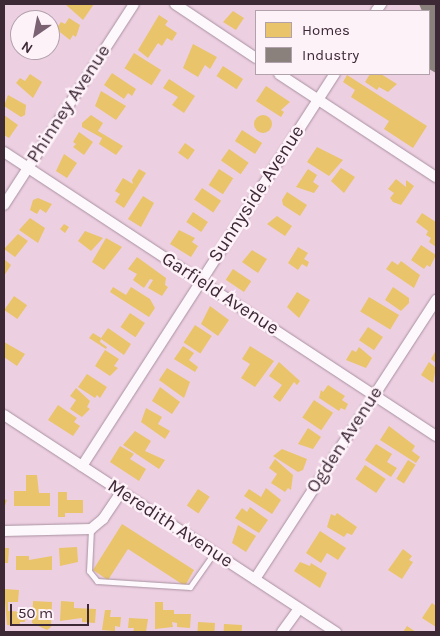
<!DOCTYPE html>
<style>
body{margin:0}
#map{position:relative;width:440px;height:636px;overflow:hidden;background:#edcfe2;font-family:Karla,sans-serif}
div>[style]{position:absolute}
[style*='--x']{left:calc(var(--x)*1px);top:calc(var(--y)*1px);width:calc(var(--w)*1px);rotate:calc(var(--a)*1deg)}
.homes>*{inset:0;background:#e9c46a;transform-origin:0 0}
.round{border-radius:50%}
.industry>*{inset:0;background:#8a817c}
.roads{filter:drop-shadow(0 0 1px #a891a0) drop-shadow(0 0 1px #a891a0)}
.service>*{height:5px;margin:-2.5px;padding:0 2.5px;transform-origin:2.5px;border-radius:2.5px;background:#fcf8fb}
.minor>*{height:10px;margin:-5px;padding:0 5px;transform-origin:5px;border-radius:5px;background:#fcf8fb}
span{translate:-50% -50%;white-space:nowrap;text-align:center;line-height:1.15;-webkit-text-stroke:5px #fef2f9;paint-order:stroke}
.street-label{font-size:19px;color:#3d2836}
.frame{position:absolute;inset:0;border:5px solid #3d2836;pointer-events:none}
.legend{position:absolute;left:255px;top:10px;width:175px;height:65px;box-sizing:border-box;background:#fef2f9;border:1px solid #b1a1ab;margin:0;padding:6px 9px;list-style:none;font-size:15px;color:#3d2836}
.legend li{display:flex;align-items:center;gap:10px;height:25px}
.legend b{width:25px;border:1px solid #b1a1ab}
.north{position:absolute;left:10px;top:10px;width:50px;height:50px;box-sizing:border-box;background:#fef2f9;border:1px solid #b1a1ab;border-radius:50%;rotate:213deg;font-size:14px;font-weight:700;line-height:20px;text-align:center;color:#3d2836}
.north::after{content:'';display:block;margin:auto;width:18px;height:22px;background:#7b6272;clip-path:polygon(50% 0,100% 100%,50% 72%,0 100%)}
.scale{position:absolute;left:10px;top:604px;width:79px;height:22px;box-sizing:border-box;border:2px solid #3d2836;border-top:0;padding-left:6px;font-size:15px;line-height:18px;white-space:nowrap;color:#3d2836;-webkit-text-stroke:4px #fef2f9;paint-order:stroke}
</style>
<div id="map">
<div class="homes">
<div style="clip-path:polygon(65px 4px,94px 4px,83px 20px)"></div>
<div style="clip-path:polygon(233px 11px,244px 18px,236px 30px,223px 22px)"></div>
<div style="clip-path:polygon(159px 15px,168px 21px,165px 25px,177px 33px,172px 41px,167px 38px,162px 46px,158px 43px,148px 58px,138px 50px)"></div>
<div style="clip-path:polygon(69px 18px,80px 25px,76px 37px,73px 35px,70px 40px,56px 29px,61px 22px,65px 24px)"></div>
<div style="clip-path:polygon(193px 44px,217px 57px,210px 69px,205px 65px,198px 77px,183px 68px)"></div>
<div style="left:134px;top:53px;width:32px;height:18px;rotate:32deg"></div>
<div style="left:223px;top:66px;width:24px;height:12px;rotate:33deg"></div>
<div style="clip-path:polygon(112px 73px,136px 89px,132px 96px,128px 93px,124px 99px,104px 85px)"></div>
<div style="clip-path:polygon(30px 74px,42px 82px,33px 98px,16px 83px,20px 78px,25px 81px)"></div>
<div style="clip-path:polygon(370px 74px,381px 74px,397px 84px,388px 92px,379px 87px,377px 90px,365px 82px)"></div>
<div style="clip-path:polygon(347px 75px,427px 126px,413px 148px,384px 129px,389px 121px,351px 97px,355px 90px,343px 82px)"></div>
<div style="clip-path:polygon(169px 79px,195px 96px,184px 113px,172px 105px,178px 97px,163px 88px)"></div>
<div style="clip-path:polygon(266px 86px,290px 102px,281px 110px,284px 112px,281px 117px,256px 101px)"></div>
<div style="clip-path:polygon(101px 91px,126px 106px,116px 120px,95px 106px)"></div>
<div style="clip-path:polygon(8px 95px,26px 105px,25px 115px,21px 117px,4px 106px)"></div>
<div class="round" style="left:254px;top:115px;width:18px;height:18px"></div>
<div style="clip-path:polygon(4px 115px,18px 125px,9px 138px,4px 135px)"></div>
<div style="clip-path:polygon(91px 115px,103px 123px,98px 131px,123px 146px,116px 155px,99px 144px,102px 138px,82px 127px,82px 123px)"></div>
<div style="left:242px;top:130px;width:24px;height:13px;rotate:33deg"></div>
<div style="clip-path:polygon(79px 132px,93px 142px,84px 155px,73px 147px,76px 144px,73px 142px)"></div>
<div style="left:185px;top:143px;width:12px;height:12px;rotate:35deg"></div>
<div style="clip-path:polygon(317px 147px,343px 160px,329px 176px,307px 162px)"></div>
<div style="left:229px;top:149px;width:24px;height:14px;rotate:35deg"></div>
<div style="clip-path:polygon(64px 154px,77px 163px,67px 178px,56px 171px)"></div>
<div style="clip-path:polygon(341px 168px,355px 177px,344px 193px,331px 181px)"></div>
<div style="clip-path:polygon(139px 169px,146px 173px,124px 208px,115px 202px,120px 194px,115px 191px,123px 178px,133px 184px,132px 180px)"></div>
<div style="left:219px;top:169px;width:17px;height:19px;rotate:33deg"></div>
<div style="clip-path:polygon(308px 169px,317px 175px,313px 182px,319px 186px,314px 193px,296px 187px)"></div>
<div style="clip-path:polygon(396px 179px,406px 187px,406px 180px,414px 186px,401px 205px,393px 202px,390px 198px,394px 193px,388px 189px)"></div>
<div style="left:202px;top:188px;width:23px;height:14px;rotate:34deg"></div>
<div style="clip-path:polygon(287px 192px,307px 205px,300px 216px,283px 205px,282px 200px)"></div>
<div style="clip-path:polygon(143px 196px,154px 203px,141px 227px,128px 219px)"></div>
<div style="clip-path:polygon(38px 198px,52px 204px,46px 213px,40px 209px,37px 214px,30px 210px,33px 200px)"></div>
<div style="left:193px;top:212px;width:18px;height:12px;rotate:34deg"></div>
<div style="clip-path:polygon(422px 213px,436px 222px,436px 247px,429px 242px,431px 238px,426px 235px,428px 231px,416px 222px)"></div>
<div style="clip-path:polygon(277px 216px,292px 226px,285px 236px,267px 224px)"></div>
<div style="clip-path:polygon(30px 218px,45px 228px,38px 243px,19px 230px)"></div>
<div style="clip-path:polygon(64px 224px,69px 227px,65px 233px,60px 229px)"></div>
<div style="clip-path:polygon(179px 230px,195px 238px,192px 242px,198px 246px,191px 257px,170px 244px)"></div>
<div style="clip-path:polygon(85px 231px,103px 238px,91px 251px,78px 241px)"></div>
<div style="clip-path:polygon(18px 234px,28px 241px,15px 257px,4px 249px)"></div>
<div style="clip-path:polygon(106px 238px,122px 247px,104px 270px,92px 262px)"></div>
<div style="clip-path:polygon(421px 245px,436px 255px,430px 267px,427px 265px,424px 269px,411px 260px)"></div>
<div style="clip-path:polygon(298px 247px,308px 253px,304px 259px,309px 262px,307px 267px,302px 264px,298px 270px,288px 263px)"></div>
<div style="clip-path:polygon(252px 250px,267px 259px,258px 273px,242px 262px)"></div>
<div style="clip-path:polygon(137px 257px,166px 278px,165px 285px,168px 287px,162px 296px,148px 288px,153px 280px,150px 279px,144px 288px,133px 280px,137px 274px,128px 269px)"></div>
<div style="clip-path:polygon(4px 259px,11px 265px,4px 276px)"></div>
<div style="clip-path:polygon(392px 261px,398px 265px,401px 261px,420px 275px,414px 288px,386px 269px)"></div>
<div style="left:233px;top:269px;width:22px;height:13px;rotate:34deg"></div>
<div style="clip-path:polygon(113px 287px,126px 295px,131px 287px,150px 299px,155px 308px,149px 317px,110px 292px)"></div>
<div style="clip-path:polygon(393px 287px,409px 298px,409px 303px,401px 311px,385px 300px)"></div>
<div style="clip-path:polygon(297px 292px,310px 300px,299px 318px,287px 307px)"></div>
<div style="left:14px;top:296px;width:16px;height:17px;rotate:35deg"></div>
<div style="left:369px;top:297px;width:35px;height:17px;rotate:31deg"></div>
<div style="clip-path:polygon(210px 306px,229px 320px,218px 336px,201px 324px)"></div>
<div style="left:130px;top:313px;width:18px;height:17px;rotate:34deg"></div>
<div style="left:195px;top:325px;width:20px;height:21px;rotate:33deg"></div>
<div style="left:368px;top:327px;width:18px;height:16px;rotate:34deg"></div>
<div style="clip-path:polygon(108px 328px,131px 344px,124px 355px,101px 339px,100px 342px,107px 347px,106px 349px,89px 338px,93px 333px,101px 338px)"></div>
<div style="clip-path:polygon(4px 342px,25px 354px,17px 366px,4px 357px)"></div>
<div style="clip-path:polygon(183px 346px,194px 353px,189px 360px,198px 367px,195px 372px,174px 359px)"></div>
<div style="clip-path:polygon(250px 346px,274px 361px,255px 387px,241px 378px,250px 364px,242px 359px)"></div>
<div style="clip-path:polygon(359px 347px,372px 358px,366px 368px,346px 360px,352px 350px,356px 352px)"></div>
<div style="clip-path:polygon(105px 350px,119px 359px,114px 366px,118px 368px,110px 376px,95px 366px)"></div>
<div style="clip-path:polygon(436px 350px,436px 363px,431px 359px)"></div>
<div style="clip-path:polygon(279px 362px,300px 381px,297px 385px,294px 382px,280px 402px,273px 397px,282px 385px,269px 376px)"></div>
<div style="clip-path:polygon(429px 362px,436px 368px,433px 383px,421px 375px)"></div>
<div style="clip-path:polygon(167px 368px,190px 382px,184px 398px,159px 380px)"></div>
<div style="clip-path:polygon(87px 374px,107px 387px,100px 398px,97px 395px,95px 398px,78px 387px)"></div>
<div style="clip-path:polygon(328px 385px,345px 396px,342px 400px,348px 404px,345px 410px,341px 408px,339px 411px,319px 398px,321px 390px,323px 392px)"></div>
<div style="clip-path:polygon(160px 387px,180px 402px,172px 414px,152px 401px)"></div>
<div style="clip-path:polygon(76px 388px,90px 401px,87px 407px,90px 409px,82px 417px,70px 409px,76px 400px,70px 396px)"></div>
<div style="left:314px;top:400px;width:23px;height:21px;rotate:34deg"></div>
<div style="clip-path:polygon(58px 405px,77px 418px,74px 422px,80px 426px,73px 436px,48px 420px)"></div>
<div style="clip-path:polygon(146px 408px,162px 417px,158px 424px,170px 431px,165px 439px,141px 422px)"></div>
<div style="clip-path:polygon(389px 426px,415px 446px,412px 451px,420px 457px,416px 463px,380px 440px)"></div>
<div style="clip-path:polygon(308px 428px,321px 437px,313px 449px,298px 444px)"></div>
<div style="clip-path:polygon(135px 431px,151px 441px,145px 451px,165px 460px,159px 469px,123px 445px)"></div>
<div style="clip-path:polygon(376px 444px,392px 454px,387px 462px,397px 468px,391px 477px,365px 460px)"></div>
<div style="clip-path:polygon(120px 446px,134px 454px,130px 459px,146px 469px,139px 481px,110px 462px)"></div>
<div style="clip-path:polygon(282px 449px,307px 459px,303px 470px,298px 472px,273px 456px)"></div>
<div style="clip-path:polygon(275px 459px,293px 475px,291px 490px,288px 488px,285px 492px,271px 483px,277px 474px,269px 468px)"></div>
<div style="left:408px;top:460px;width:9px;height:22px;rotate:32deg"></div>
<div style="left:365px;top:465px;width:25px;height:17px;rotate:34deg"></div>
<div style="clip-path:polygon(26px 475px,37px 475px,39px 493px,50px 493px,50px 506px,14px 506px,14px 491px,26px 491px)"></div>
<div style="clip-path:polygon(266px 488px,281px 500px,272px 514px,244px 496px,249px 489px,261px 497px)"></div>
<div style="left:198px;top:489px;width:14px;height:20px;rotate:34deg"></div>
<div style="clip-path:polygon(58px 492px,67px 492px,67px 500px,83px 500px,83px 513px,65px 513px,65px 517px,58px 517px)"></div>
<div style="left:4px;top:499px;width:3px;height:15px;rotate:18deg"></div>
<div style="clip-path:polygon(250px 507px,268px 520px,259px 533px,235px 518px,242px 508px,247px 512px)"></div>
<div style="clip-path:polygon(337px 513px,357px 527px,352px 535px,347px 533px,344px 537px,327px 527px,331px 514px,335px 516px)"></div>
<div style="clip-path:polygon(122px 524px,194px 570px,185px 586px,128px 549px,108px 580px,93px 570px)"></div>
<div style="clip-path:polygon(238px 525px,256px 536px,246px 552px,232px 543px)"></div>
<div style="clip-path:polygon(320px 531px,346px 548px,338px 560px,327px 553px,321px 563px,306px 553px)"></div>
<div style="clip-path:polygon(77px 547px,78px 562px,60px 566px,59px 548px)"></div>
<div style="clip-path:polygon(4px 548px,9px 548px,8px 563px,4px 563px)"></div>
<div style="clip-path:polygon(403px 549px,412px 556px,409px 560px,413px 562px,402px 579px,388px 570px)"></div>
<div style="clip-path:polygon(16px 556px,29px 556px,29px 560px,52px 556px,52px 570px,16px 570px)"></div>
<div style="clip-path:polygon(300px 562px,310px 566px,311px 563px,327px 573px,320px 588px,294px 571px)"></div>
<div style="clip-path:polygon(4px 589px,19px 590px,18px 602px,8px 602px,8px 611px,26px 612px,25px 622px,20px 622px,20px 626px,7px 625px)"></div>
<div style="clip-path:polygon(33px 601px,52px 602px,51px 627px,47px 630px,32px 623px)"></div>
<div style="clip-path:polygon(61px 601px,74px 602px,74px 608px,96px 609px,95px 623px,82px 622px,82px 618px,60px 621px)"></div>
<div style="clip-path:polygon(155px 602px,163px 602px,163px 610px,174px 610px,174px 614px,191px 614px,190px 628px,177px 627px,177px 623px,172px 622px,173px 627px,155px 629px)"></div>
<div style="clip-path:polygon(432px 603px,436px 606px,436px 627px,422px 618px)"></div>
<div style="clip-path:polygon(105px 610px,111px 610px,110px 617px,121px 617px,120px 627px,115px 626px,115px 631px,102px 630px)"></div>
<div style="clip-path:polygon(129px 618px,148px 619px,146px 632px,133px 632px,134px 628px,128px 628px)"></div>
<div style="left:198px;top:622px;width:17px;height:10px;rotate:3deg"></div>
<div style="left:224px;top:624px;width:18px;height:8px;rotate:3deg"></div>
<div style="clip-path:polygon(407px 626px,416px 632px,403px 632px)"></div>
</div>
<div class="industry">
<div style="clip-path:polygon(419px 4px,436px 4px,436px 73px,429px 69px,429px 11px,422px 11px)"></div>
</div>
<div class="roads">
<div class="service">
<div style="--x:91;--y:529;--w:42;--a:92.7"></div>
<div style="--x:89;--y:571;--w:13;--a:51"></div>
<div style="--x:97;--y:581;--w:93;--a:3.7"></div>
<div style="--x:190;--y:587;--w:42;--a:-54.8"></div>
</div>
<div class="minor">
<div style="--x:175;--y:4;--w:97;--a:33.7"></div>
<div style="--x:376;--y:11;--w:9;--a:-54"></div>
<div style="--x:279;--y:74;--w:188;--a:33.3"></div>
<div style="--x:4;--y:152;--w:517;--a:33.32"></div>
<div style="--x:4;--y:205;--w:239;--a:-57.1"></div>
<div style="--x:4;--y:415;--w:397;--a:33.2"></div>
<div style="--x:82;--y:466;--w:467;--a:-57.2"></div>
<div style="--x:4;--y:531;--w:87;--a:-1.3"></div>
<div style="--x:91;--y:529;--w:16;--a:-40"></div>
<div style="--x:103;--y:519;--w:32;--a:-56"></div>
<div style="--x:255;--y:579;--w:333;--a:-57"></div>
<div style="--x:282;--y:632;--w:29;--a:-54"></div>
</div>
</div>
<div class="street-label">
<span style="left:69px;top:104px;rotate:-57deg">Phinney Avenue</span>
<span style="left:257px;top:194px;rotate:-57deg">Sunnyside Avenue</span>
<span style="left:220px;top:294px;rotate:33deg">Garfield Avenue</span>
<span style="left:345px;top:440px;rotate:-57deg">Ogden Avenue</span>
<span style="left:170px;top:524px;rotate:33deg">Meredith Avenue</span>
</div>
<div class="frame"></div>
<ul class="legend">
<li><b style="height:14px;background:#e9c46a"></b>Homes</li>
<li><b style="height:14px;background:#8a817c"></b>Industry</li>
</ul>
<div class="north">N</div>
<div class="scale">50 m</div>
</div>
